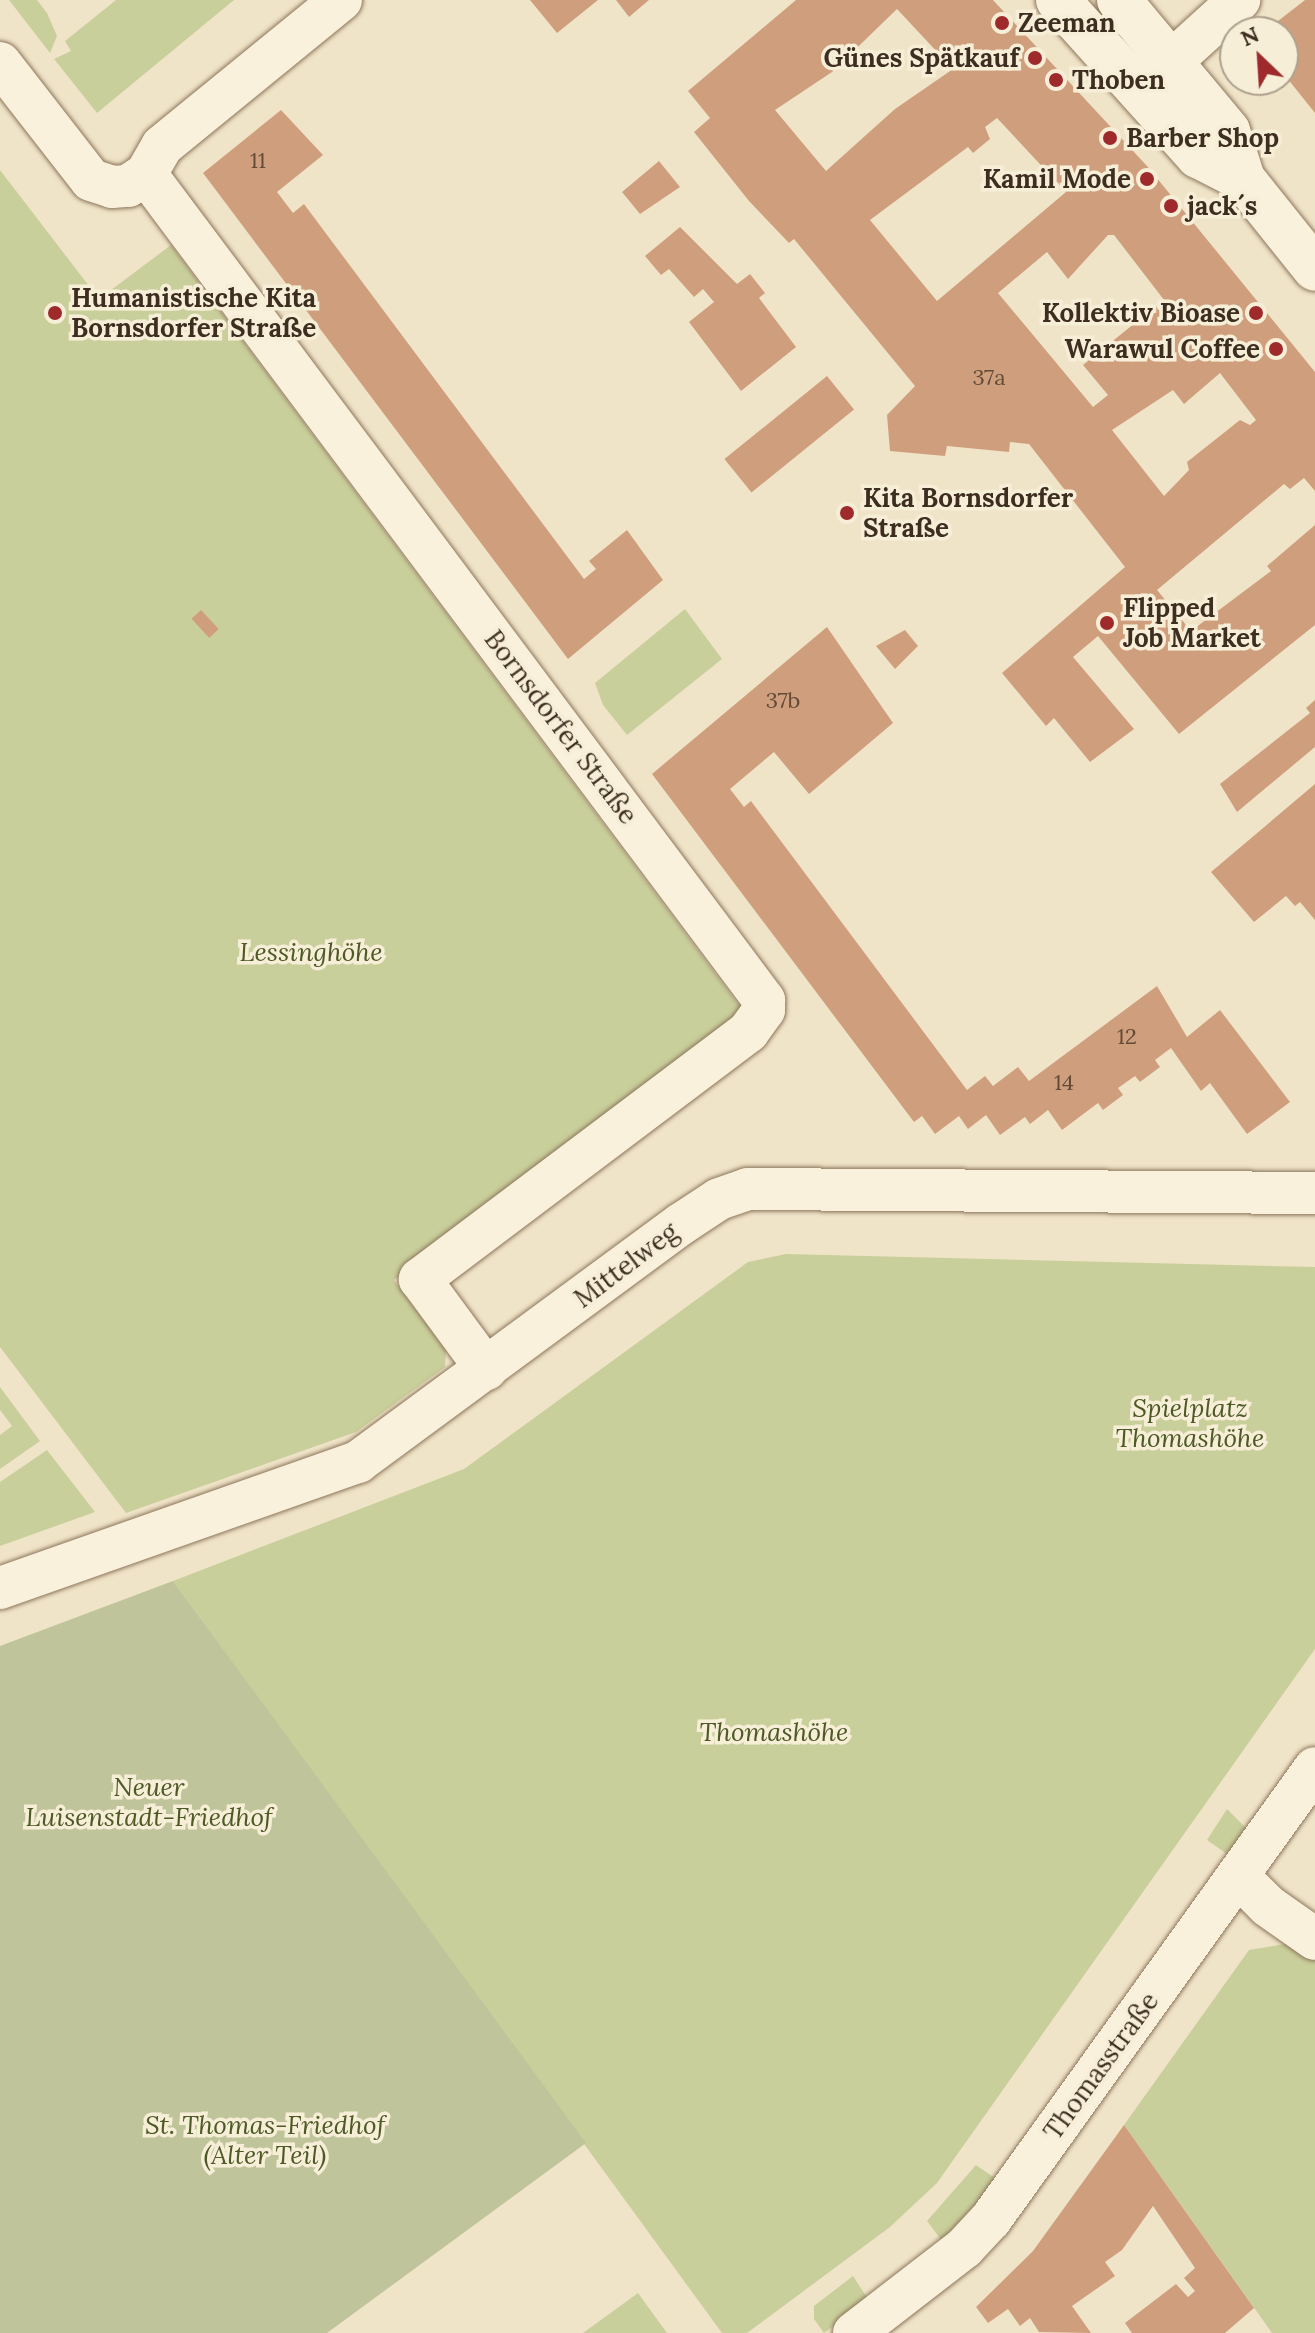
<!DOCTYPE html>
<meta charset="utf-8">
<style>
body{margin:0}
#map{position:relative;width:1315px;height:2333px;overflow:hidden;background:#f0e4c8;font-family:Lora,serif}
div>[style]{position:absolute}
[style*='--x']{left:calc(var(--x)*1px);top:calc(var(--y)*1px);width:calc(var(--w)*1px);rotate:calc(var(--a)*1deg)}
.green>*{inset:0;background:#c9cf9b}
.cemetery>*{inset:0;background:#bfc49a}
.building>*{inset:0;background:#cf9f7d;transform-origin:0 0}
.roads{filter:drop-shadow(0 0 2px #8d765c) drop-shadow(0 0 2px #8d765c)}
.street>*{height:42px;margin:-21px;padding:0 21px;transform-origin:21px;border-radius:21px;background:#faf1dc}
.secondary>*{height:44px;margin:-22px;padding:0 22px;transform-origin:22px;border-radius:22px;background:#faf1dc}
.dots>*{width:22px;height:22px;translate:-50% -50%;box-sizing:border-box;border:4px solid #f7eed8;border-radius:50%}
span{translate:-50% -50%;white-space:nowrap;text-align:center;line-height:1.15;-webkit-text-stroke:7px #f7eed8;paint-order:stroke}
.number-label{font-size:22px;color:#624a37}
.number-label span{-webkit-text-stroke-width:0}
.poi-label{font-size:26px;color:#3d2e20;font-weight:700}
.left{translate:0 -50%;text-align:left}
.right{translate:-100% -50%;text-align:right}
.street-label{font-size:26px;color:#3d2e20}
.park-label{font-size:26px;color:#4d5a26;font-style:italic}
.north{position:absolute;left:1219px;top:16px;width:80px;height:80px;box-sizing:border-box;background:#f7eed8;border:2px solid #ada18e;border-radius:50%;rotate:335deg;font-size:22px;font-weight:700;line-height:32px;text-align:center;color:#3d2e20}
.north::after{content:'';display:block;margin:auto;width:28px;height:36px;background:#9e2a2b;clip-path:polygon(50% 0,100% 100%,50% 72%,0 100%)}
</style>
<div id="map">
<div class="green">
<div style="clip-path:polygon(9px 0,37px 0,47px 13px,57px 36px,50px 53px)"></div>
<div style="clip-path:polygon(116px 0,234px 0,97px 113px,54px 59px,71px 51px,65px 41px)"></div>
<div style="clip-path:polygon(0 170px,99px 299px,171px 245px,741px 1008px,725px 1031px,394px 1280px,446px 1350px,445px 1367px,356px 1432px,126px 1513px,0 1347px)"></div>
<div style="clip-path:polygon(685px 609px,722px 659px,627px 735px,603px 705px,595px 683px)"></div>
<div style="clip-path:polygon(786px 1254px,1315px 1267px,1315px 1649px,937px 2183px,890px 2227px,747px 2333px,722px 2333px,173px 1581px,464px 1469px,748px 1262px)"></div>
<div style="clip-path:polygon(0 1387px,40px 1441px,0 1469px,0 1435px,12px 1426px,0 1410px)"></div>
<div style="clip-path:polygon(47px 1450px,95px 1512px,0 1546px,0 1482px)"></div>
<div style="clip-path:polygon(1227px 1809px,1249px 1831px,1231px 1857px,1207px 1840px)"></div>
<div style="clip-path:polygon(1291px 1943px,1315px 1960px,1315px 2333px,1272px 2333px,1124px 2125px,1249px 1950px)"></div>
<div style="clip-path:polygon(976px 2165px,995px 2178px,975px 2212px,942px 2241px,927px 2221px)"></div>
<div style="clip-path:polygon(853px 2276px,868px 2299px,824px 2333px,814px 2319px,814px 2306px)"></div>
<div style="clip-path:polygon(638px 2293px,667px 2333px,583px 2333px)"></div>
</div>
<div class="cemetery">
<div style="clip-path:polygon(173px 1581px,586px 2143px,327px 2333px,0 2333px,0 1646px)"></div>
</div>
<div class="building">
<div style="clip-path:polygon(530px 0,598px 0,557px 33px)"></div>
<div style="clip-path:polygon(616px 0,649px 0,629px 17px)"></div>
<div style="clip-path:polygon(evenodd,796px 0,993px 0,1147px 166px,1315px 372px,1315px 491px,1304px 478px,1290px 489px,1284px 484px,1157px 590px,1191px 631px,1271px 571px,1267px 566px,1315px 525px,1315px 625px,1179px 734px,1098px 636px,1073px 657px,1134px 729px,1090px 762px,1054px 718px,1046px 726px,1002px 673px,1125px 567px,1029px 444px,1010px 442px,1009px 452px,947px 446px,945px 456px,890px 451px,887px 415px,915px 386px,794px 239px,789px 243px,749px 201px,694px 132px,710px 118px,688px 91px,796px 0,897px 9px,953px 69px,895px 109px,826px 171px,775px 110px,832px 72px,897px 9px,796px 0,997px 118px,1066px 192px,937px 301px,870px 220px,968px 147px,973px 153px,990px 139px,985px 127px,997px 118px,796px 0,1108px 235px,1114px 235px,1171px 309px,1162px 315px,1156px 306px,1083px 365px,1108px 395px,1093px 407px,998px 293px,1047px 252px,1068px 279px,1108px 235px,796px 0,1220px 373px,1256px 420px,1250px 425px,1240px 420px,1187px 462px,1189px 470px,1164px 496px,1112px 430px,1173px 390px,1184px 404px,1220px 373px)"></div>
<div style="clip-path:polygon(1305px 0,1315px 0,1315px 113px,1283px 73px,1283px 32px,1264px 32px)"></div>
<div style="clip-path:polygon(281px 110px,323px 155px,277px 192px,293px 213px,304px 204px,584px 579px,596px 569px,589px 561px,627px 530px,663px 580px,568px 659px,203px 173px)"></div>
<div style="clip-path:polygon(659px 161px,680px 187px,640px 214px,622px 192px)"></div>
<div style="clip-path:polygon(680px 227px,737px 284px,750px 274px,765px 293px,759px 298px,796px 347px,741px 391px,689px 322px,714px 302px,703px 289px,694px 297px,669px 269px,661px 275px,645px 256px)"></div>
<div style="left:827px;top:376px;width:43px;height:132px;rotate:51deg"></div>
<div style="left:201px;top:610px;width:26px;height:13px;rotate:47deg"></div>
<div style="clip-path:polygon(827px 627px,893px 723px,809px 794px,774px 752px,730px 789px,744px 807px,751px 801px,967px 1090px,985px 1076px,993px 1086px,1018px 1067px,1029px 1081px,1157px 986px,1187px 1037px,1220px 1010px,1290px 1102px,1247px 1134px,1210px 1083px,1201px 1091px,1171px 1048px,1155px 1060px,1160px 1067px,1140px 1082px,1135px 1076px,1118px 1088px,1123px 1095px,1103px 1110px,1098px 1103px,1062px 1130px,1048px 1110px,1030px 1124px,1025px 1117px,1000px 1135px,986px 1115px,968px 1129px,959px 1116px,935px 1134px,922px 1116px,914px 1122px,652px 774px)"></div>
<div style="clip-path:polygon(905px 630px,918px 646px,895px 669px,876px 646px)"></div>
<div style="clip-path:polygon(1315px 700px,1315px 747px,1237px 812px,1220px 784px,1310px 713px,1306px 708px)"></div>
<div style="clip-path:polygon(1315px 784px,1315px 920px,1300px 902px,1295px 906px,1286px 896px,1254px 922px,1211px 872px)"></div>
<div style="clip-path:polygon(1124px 2125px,1254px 2308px,1225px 2333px,1132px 2333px,1125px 2323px,1176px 2284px,1188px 2297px,1195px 2291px,1184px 2278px,1195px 2268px,1153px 2206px,1122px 2250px,1105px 2262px,1115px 2276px,1072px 2306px,1091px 2333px,1039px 2332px,1030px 2318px,1020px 2326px,1008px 2309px,988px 2323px,976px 2307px,1033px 2251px)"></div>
</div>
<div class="roads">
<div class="street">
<div style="--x:1172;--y:61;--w:91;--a:-42.3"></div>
<div style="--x:0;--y:63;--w:148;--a:52.1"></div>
<div style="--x:91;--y:180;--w:22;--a:18"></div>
<div style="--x:112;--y:187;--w:16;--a:-4"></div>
<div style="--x:128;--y:186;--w:22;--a:-34"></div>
<div style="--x:146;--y:174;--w:1032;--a:53.2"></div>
<div style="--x:764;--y:1000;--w:10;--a:90"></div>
<div style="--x:764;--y:1010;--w:27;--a:126"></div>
<div style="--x:748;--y:1032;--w:411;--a:143"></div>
<div style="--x:420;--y:1279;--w:112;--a:53.7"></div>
<div style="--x:146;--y:174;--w:32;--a:-60"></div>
<div style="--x:162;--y:146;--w:231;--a:-39.2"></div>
<div style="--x:0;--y:1588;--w:380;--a:-19.4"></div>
<div style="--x:358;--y:1462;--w:401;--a:-36.4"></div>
<div style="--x:681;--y:1224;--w:45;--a:-33.3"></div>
<div style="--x:719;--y:1199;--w:31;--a:-19"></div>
<div style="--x:748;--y:1189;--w:567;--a:0.4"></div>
<div style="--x:1238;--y:1876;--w:42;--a:45"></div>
<div style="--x:1268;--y:1906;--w:57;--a:35.1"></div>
<div style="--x:854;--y:2333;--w:139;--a:-37.7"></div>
<div style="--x:964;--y:2248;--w:40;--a:-47"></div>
<div style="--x:991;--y:2219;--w:555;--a:-54.31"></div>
</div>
<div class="secondary">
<div style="--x:1058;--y:0;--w:210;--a:48.1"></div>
<div style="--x:1198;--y:156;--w:51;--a:27.1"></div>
<div style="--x:1119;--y:0;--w:170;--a:50.2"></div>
<div style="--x:1228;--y:131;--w:50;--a:72.6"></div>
<div style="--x:1243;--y:179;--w:115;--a:51.3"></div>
</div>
</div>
<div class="dots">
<div style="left:1002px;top:23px;background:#9e2a2b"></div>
<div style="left:1035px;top:58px;background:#9e2a2b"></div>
<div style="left:1056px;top:80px;background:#9e2a2b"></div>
<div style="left:1110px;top:138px;background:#9e2a2b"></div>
<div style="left:1147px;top:179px;background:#9e2a2b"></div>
<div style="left:1171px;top:206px;background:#9e2a2b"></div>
<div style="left:55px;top:313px;background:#9e2a2b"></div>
<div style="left:1256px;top:313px;background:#9e2a2b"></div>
<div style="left:1276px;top:349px;background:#9e2a2b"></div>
<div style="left:847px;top:513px;background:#9e2a2b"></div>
<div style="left:1107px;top:623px;background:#9e2a2b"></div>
</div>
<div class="number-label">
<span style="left:258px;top:161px">11</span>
<span style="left:989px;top:378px">37a</span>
<span style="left:783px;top:701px">37b</span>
<span style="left:1127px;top:1037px">12</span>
<span style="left:1064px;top:1083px">14</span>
</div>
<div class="poi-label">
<span class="left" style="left:1018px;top:23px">Zeeman</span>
<span class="right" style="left:1019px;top:58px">Günes Spätkauf</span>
<span class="left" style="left:1072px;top:80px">Thoben</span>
<span class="left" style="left:1126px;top:138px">Barber Shop</span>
<span class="right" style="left:1131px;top:179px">Kamil Mode</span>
<span class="left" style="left:1187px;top:206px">jack´s</span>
<span class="left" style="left:71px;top:313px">Humanistische Kita<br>Bornsdorfer Straße</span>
<span class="right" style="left:1240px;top:313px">Kollektiv Bioase</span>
<span class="right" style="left:1260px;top:349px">Warawul Coffee</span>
<span class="left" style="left:863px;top:513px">Kita Bornsdorfer<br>Straße</span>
<span class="left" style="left:1123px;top:623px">Flipped<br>Job Market</span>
</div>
<div class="street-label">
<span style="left:561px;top:727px;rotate:53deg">Bornsdorfer Straße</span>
<span style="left:626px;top:1265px;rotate:-37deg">Mittelweg</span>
<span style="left:1101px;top:2066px;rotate:-54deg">Thomasstraße</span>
</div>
<div class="park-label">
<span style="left:311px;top:952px">Lessinghöhe</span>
<span style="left:1190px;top:1423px">Spielplatz<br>Thomashöhe</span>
<span style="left:774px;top:1732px">Thomashöhe</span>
<span style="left:149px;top:1802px">Neuer<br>Luisenstadt-Friedhof</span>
<span style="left:265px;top:2140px">St. Thomas-Friedhof<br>(Alter Teil)</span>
</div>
<div class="north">N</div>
</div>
